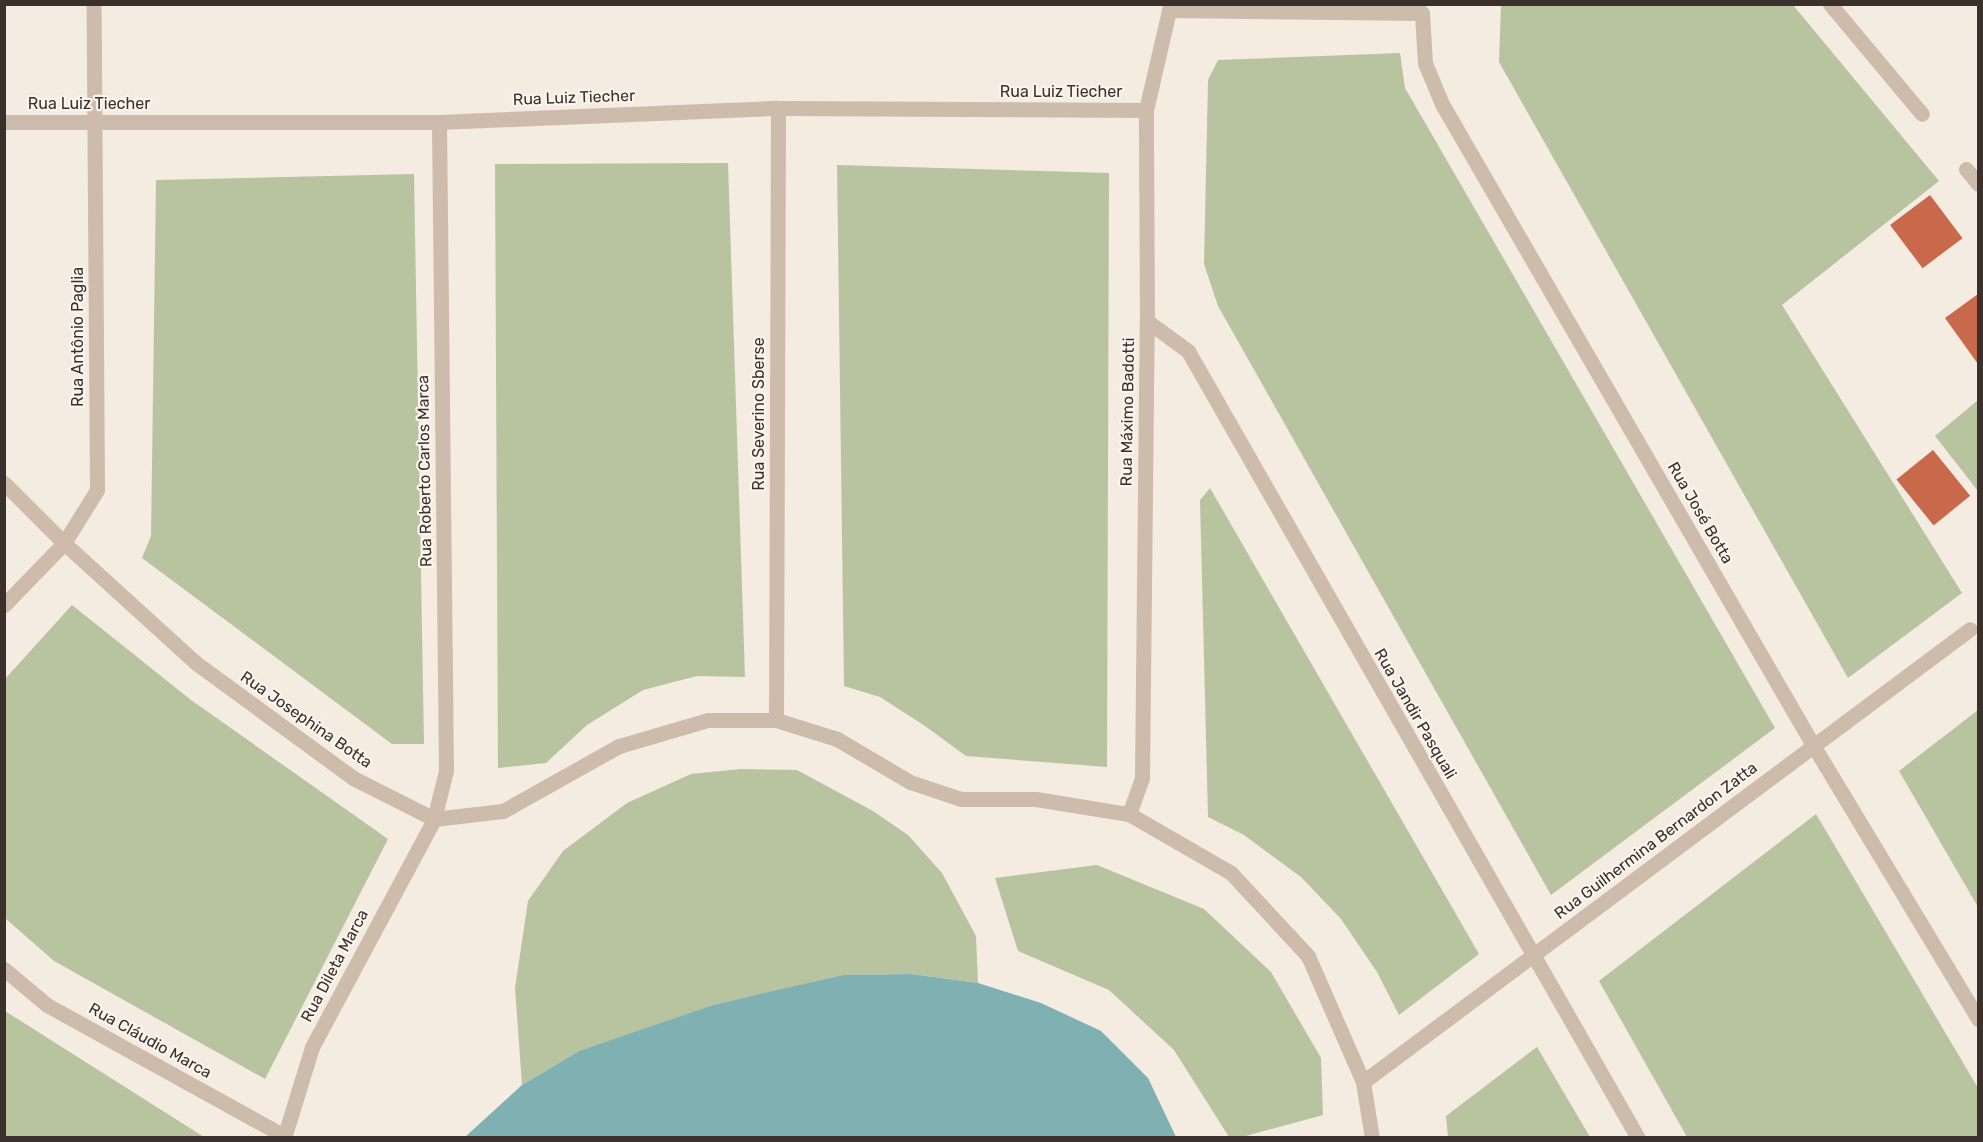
<!DOCTYPE html>
<meta charset="utf-8">
<style>
body{margin:0}
#map{position:relative;width:1983px;height:1142px;overflow:hidden;background:#f4ebe1;font-family:Rubik,sans-serif}
div>[style]{position:absolute}
[style*='--x']{left:calc(var(--x)*1px);top:calc(var(--y)*1px);width:calc(var(--w)*1px);rotate:calc(var(--a)*1deg)}
.green>*{inset:0;background:#b8c4a0}
.water>*{inset:0;background:#7fb0b2}
.building>*{inset:0;background:#c8694b;transform-origin:0 0}
.minor>*{height:15px;margin:-7.5px;padding:0 7.5px;transform-origin:7.5px;border-radius:7.5px;background:#cdbbac}
span{translate:-50% -50%;white-space:nowrap;text-align:center;line-height:1.15;-webkit-text-stroke:4.5px #fbf5ee;paint-order:stroke}
.street-label{font-size:16px;color:#3b302b}
.frame{position:absolute;inset:0;border:6px solid #3b302b;pointer-events:none}
</style>
<div id="map">
<div class="green">
<div style="clip-path:polygon(1501px 5px,1793px 5px,1939px 181px,1782px 305px,1962px 593px,1848px 678px,1499px 62px)"></div>
<div style="clip-path:polygon(1400px 53px,1405px 88px,1775px 728px,1551px 895px,1218px 306px,1204px 264px,1208px 80px,1218px 60px)"></div>
<div style="clip-path:polygon(728px 163px,745px 677px,697px 676px,643px 690px,587px 725px,546px 763px,498px 768px,495px 164px)"></div>
<div style="clip-path:polygon(837px 165px,1109px 173px,1107px 767px,966px 756px,925px 726px,880px 697px,844px 686px)"></div>
<div style="clip-path:polygon(414px 174px,424px 744px,392px 744px,142px 558px,151px 536px,156px 180px)"></div>
<div style="clip-path:polygon(1978px 400px,1978px 491px,1935px 436px)"></div>
<div style="clip-path:polygon(1210px 488px,1479px 954px,1399px 1015px,1377px 972px,1341px 919px,1301px 877px,1244px 835px,1208px 817px,1200px 500px)"></div>
<div style="clip-path:polygon(72px 605px,191px 700px,388px 839px,265px 1079px,54px 961px,5px 918px,5px 679px)"></div>
<div style="clip-path:polygon(1978px 710px,1978px 907px,1899px 771px)"></div>
<div style="clip-path:polygon(741px 769px,797px 770px,873px 811px,908px 835px,942px 873px,976px 936px,978px 983px,911px 974px,843px 975px,713px 1005px,648px 1028px,579px 1051px,522px 1085px,515px 988px,528px 901px,563px 851px,627px 803px,691px 774px)"></div>
<div style="clip-path:polygon(1816px 814px,1978px 1088px,1978px 1137px,1687px 1137px,1599px 981px)"></div>
<div style="clip-path:polygon(1097px 865px,1204px 909px,1271px 972px,1321px 1058px,1323px 1115px,1242px 1137px,1229px 1137px,1174px 1050px,1109px 990px,1018px 951px,995px 878px)"></div>
<div style="clip-path:polygon(5px 1011px,204px 1137px,5px 1137px)"></div>
<div style="clip-path:polygon(1537px 1047px,1590px 1137px,1448px 1137px,1446px 1116px)"></div>
</div>
<div class="water">
<div style="clip-path:polygon(911px 974px,978px 983px,1041px 1003px,1101px 1031px,1148px 1078px,1176px 1137px,465px 1137px,522px 1085px,579px 1051px,713px 1005px,777px 990px,843px 975px)"></div>
</div>
<div class="building">
<div style="left:1930px;top:195px;width:54px;height:50px;rotate:53deg"></div>
<div style="clip-path:polygon(1978px 294px,1978px 364px,1945px 318px)"></div>
<div style="left:1933px;top:450px;width:59px;height:47px;rotate:51deg"></div>
</div>
<div class="minor">
<div style="--x:1830;--y:4;--w:143;--a:50.1"></div>
<div style="--x:4;--y:122;--w:435;--a:0"></div>
<div style="--x:439;--y:122;--w:339;--a:-2.4"></div>
<div style="--x:778;--y:108;--w:368;--a:0.3"></div>
<div style="--x:1966;--y:169;--w:19;--a:51"></div>
<div style="--x:1147;--y:321;--w:51;--a:36.2"></div>
<div style="--x:1188;--y:351;--w:907;--a:60.24"></div>
<div style="--x:4;--y:483;--w:85;--a:45"></div>
<div style="--x:64;--y:543;--w:178;--a:42.3"></div>
<div style="--x:196;--y:663;--w:195;--a:36.2"></div>
<div style="--x:353;--y:778;--w:91;--a:26.8"></div>
<div style="--x:434;--y:819;--w:69;--a:-6.6"></div>
<div style="--x:503;--y:811;--w:133;--a:-29.3"></div>
<div style="--x:619;--y:746;--w:93;--a:-16.3"></div>
<div style="--x:708;--y:720;--w:68;--a:0"></div>
<div style="--x:776;--y:720;--w:64;--a:17.3"></div>
<div style="--x:837;--y:739;--w:85;--a:30.5"></div>
<div style="--x:910;--y:782;--w:54;--a:18.4"></div>
<div style="--x:961;--y:799;--w:75;--a:0"></div>
<div style="--x:1036;--y:799;--w:94;--a:9.2"></div>
<div style="--x:1129;--y:814;--w:118;--a:30"></div>
<div style="--x:1231;--y:873;--w:113;--a:47.1"></div>
<div style="--x:1308;--y:956;--w:137;--a:66.4"></div>
<div style="--x:1363;--y:1082;--w:57;--a:80.9"></div>
<div style="--x:4;--y:605;--w:86;--a:-45.9"></div>
<div style="--x:64;--y:543;--w:62;--a:-58.1"></div>
<div style="--x:97;--y:490;--w:486;--a:-90.4"></div>
<div style="--x:776;--y:720;--w:612;--a:-89.81"></div>
<div style="--x:1129;--y:814;--w:38;--a:-70"></div>
<div style="--x:1142;--y:778;--w:457;--a:-89.4"></div>
<div style="--x:1147;--y:321;--w:211;--a:-90.3"></div>
<div style="--x:1146;--y:110;--w:103;--a:-77"></div>
<div style="--x:1169;--y:10;--w:253;--a:0.7"></div>
<div style="--x:1422;--y:13;--w:50;--a:86.6"></div>
<div style="--x:1425;--y:63;--w:44;--a:67.5"></div>
<div style="--x:1442;--y:104;--w:741;--a:59.94"></div>
<div style="--x:1813;--y:745;--w:320;--a:58.9"></div>
<div style="--x:4;--y:969;--w:56;--a:39.9"></div>
<div style="--x:47;--y:1005;--w:271;--a:28.9"></div>
<div style="--x:1363;--y:1082;--w:757;--a:-36.73"></div>
<div style="--x:284;--y:1138;--w:95;--a:-72.9"></div>
<div style="--x:312;--y:1047;--w:259;--a:-61.8"></div>
<div style="--x:434;--y:819;--w:49;--a:-76"></div>
<div style="--x:446;--y:771;--w:649;--a:-90.62"></div>
</div>
<div class="street-label">
<span style="left:1061px;top:92px">Rua Luiz Tiecher</span>
<span style="left:574px;top:98px;rotate:-2deg">Rua Luiz Tiecher</span>
<span style="left:89px;top:104px">Rua Luiz Tiecher</span>
<span style="left:78px;top:337px;rotate:-90deg">Rua Antônio Paglia</span>
<span style="left:1128px;top:412px;rotate:-89deg">Rua Máximo Badotti</span>
<span style="left:759px;top:414px;rotate:-90deg">Rua Severino Sberse</span>
<span style="left:425px;top:471px;rotate:-91deg">Rua Roberto Carlos Marca</span>
<span style="left:1700px;top:513px;rotate:60deg">Rua José Botta</span>
<span style="left:1415px;top:714px;rotate:60deg">Rua Jandir Pasquali</span>
<span style="left:306px;top:720px;rotate:35deg">Rua Josephina Botta</span>
<span style="left:1656px;top:841px;rotate:-37deg">Rua Guilhermina Bernardon Zatta</span>
<span style="left:335px;top:966px;rotate:-62deg">Rua Dileta Marca</span>
<span style="left:150px;top:1041px;rotate:29deg">Rua Cláudio Marca</span>
</div>
<div class="frame"></div>
</div>
